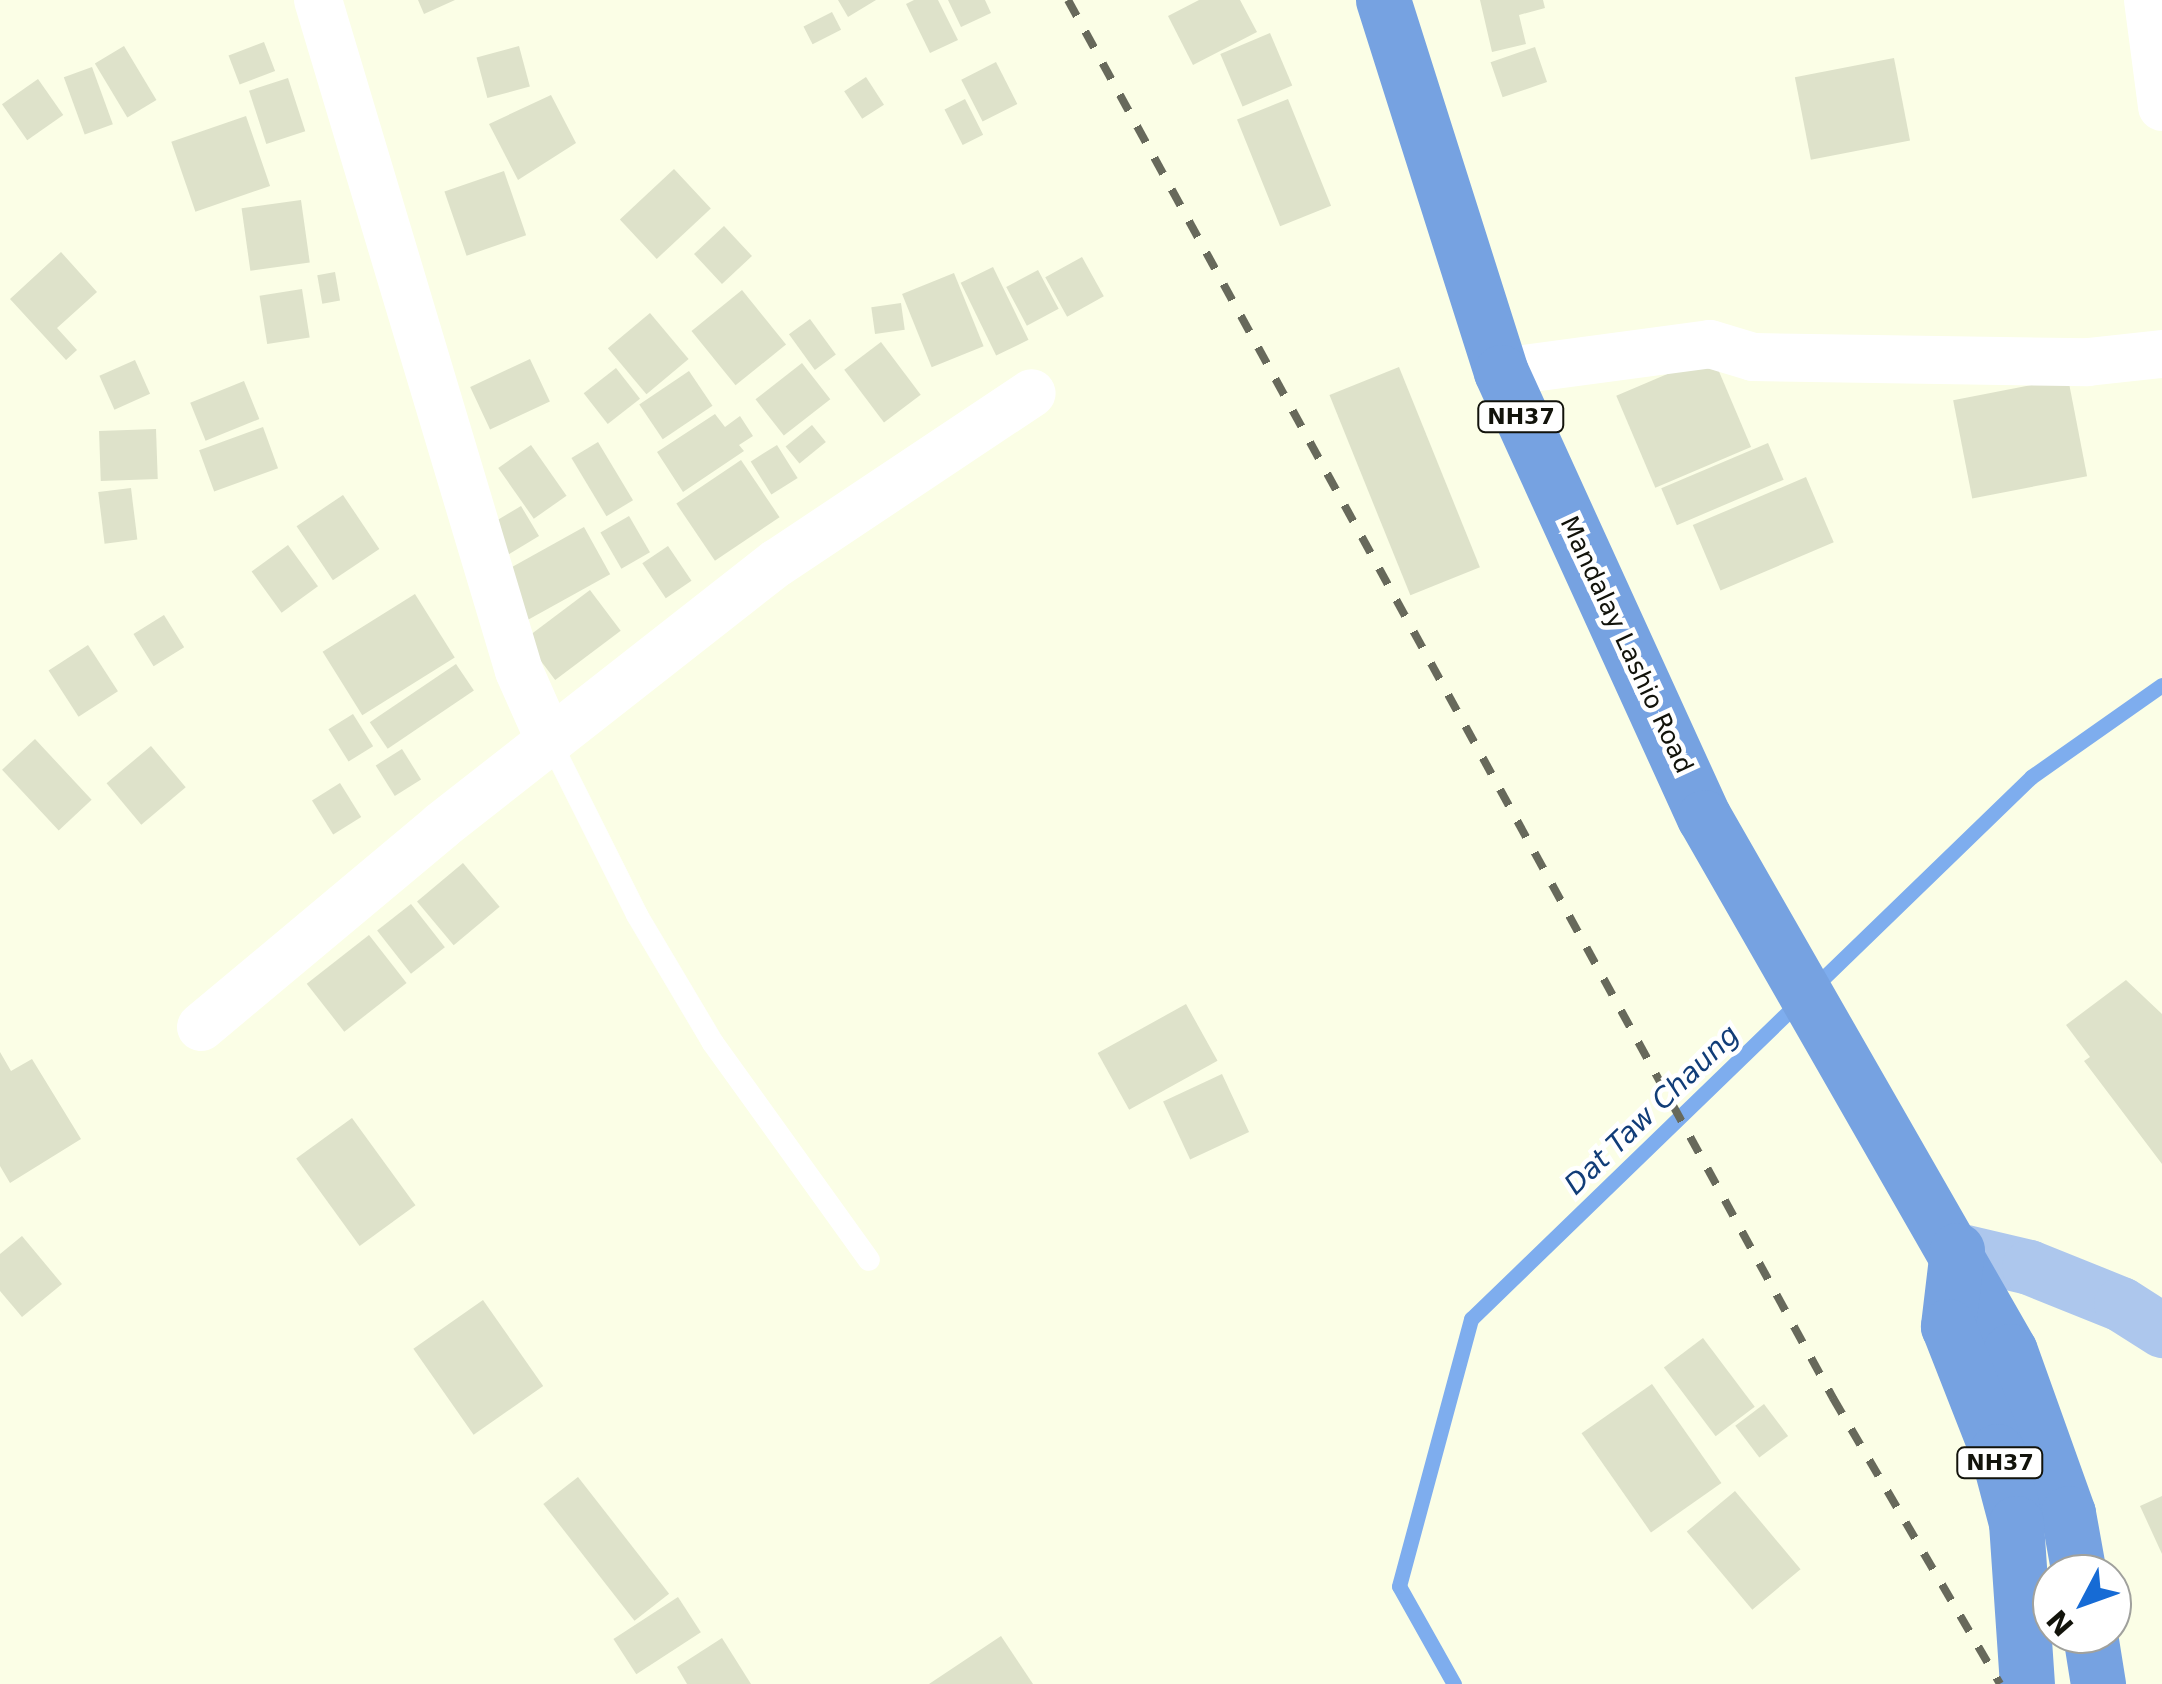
<!DOCTYPE html>
<style>
body{margin:0}
#map{position:relative;width:2162px;height:1684px;overflow:hidden;background:#fbfee6;font-family:"DejaVu Sans",sans-serif}
div>[style]{position:absolute}
[style*='--x']{left:calc(var(--x)*1px);top:calc(var(--y)*1px);width:calc(var(--w)*1px);rotate:calc(var(--a)*1deg)}
.stream>*{height:15px;margin:-7.5px;padding:0 7.5px;transform-origin:7.5px;border-radius:7.5px;background:#7eadee}
.building>*{inset:0;background:#dee2ca;transform-origin:0 0}
.lane>*{height:22px;margin:-11px;padding:0 11px;transform-origin:11px;border-radius:11px;background:#fff}
.street>*{height:48px;margin:-24px;padding:0 24px;transform-origin:24px;border-radius:24px;background:#fff}
.primary>*{height:55px;margin:-27.5px;padding:0 27.5px;transform-origin:27.5px;border-radius:27.5px;background:#adc7ed}
.highway>*{height:55px;margin:-27.5px;padding:0 27.5px;transform-origin:27.5px;border-radius:27.5px;background:#76a2e1}
.rail>*{height:8px;margin-top:-4px;transform-origin:0;background:repeating-linear-gradient(90deg,#67695b 0 18px,transparent 0 36px)}
span{translate:-50% -50%;white-space:nowrap;text-align:center;line-height:1.15;-webkit-text-stroke:9px #fff;paint-order:stroke}
.shield-label span{padding:2px 8px;background:#fff;border:2px solid;border-radius:8px;-webkit-text-stroke-width:0}
.shield-label{font-size:22px;color:#12130b;font-weight:700}
.street-label{font-size:25px;color:#12130b}
.water-label{font-size:28px;color:#113d78;font-style:italic}
.north{position:absolute;left:2032px;top:1554px;width:100px;height:100px;box-sizing:border-box;background:#fff;border:2px solid #a0a19d;border-radius:50%;rotate:229deg;font-size:28px;font-weight:700;line-height:40px;text-align:center;color:#12130b}
.north::after{content:'';display:block;margin:auto;width:35px;height:45px;background:#166bd5;clip-path:polygon(50% 0,100% 100%,50% 72%,0 100%)}
</style>
<div id="map">
<div class="stream">
<div style="--x:1454;--y:1684;--w:112;--a:-119.3"></div>
<div style="--x:1399;--y:1586;--w:277;--a:-74.9"></div>
<div style="--x:1471;--y:1319;--w:779;--a:-44.06"></div>
<div style="--x:2031;--y:777;--w:160;--a:-35.1"></div>
</div>
<div class="building">
<div style="clip-path:polygon(418px 0,455px 0,424px 14px)"></div>
<div style="clip-path:polygon(838px 0,876px 0,848px 17px)"></div>
<div style="clip-path:polygon(914px 0,938px 0,958px 40px,930px 53px,906px 4px)"></div>
<div style="clip-path:polygon(948px 0,985px 0,991px 13px,961px 27px)"></div>
<div style="clip-path:polygon(1199px 0,1240px 0,1257px 32px,1193px 65px,1168px 16px)"></div>
<div style="clip-path:polygon(1480px 0,1543px 0,1545px 8px,1519px 15px,1526px 44px,1492px 52px)"></div>
<div style="left:832px;top:12px;width:20px;height:32px;rotate:63deg"></div>
<div style="left:1270px;top:33px;width:57px;height:54px;rotate:67deg"></div>
<div style="left:264px;top:42px;width:31px;height:38px;rotate:69deg"></div>
<div style="left:124px;top:46px;width:63px;height:34px;rotate:59deg"></div>
<div style="left:519px;top:46px;width:42px;height:44px;rotate:75deg"></div>
<div style="left:1535px;top:47px;width:37px;height:47px;rotate:71deg"></div>
<div style="left:1894px;top:58px;width:84px;height:101px;rotate:79deg"></div>
<div style="left:996px;top:62px;width:47px;height:39px;rotate:63deg"></div>
<div style="left:92px;top:67px;width:61px;height:30px;rotate:70deg"></div>
<div style="left:866px;top:77px;width:33px;height:26px;rotate:57deg"></div>
<div style="left:288px;top:78px;width:56px;height:41px;rotate:72deg"></div>
<div style="left:38px;top:79px;width:44px;height:44px;rotate:55deg"></div>
<div style="clip-path:polygon(551px 95px,576px 143px,518px 180px,489px 124px)"></div>
<div style="left:965px;top:99px;width:40px;height:23px;rotate:63deg"></div>
<div style="left:1288px;top:99px;width:115px;height:55px;rotate:68deg"></div>
<div style="left:246px;top:116px;width:74px;height:79px;rotate:71deg"></div>
<div style="left:674px;top:169px;width:54px;height:74px;rotate:47deg"></div>
<div style="left:504px;top:171px;width:68px;height:63px;rotate:71deg"></div>
<div style="left:301px;top:200px;width:63px;height:60px;rotate:82deg"></div>
<div style="left:724px;top:226px;width:41px;height:41px;rotate:47deg"></div>
<div style="clip-path:polygon(61px 252px,97px 292px,57px 328px,77px 350px,66px 360px,10px 299px)"></div>
<div style="left:1082px;top:257px;width:45px;height:42px;rotate:61deg"></div>
<div style="left:993px;top:267px;width:81px;height:36px;rotate:64deg"></div>
<div style="left:1038px;top:270px;width:44px;height:36px;rotate:62deg"></div>
<div style="left:335px;top:272px;width:29px;height:18px;rotate:80deg"></div>
<div style="left:954px;top:273px;width:79px;height:56px;rotate:68deg"></div>
<div style="left:302px;top:289px;width:49px;height:43px;rotate:81deg"></div>
<div style="left:742px;top:290px;width:70px;height:65px;rotate:51deg"></div>
<div style="left:901px;top:303px;width:27px;height:30px;rotate:82deg"></div>
<div style="left:650px;top:313px;width:60px;height:55px;rotate:50deg"></div>
<div style="left:810px;top:319px;width:44px;height:26px;rotate:54deg"></div>
<div style="left:881px;top:342px;width:66px;height:46px;rotate:53deg"></div>
<div style="left:1712px;top:355px;width:100px;height:104px;rotate:67deg"></div>
<div style="left:530px;top:359px;width:47px;height:66px;rotate:65deg"></div>
<div style="left:135px;top:360px;width:37px;height:39px;rotate:66deg"></div>
<div style="left:802px;top:363px;width:46px;height:59px;rotate:52deg"></div>
<div style="left:1399px;top:367px;width:216px;height:75px;rotate:68deg"></div>
<div style="left:616px;top:368px;width:39px;height:41px;rotate:52deg"></div>
<div style="left:689px;top:371px;width:42px;height:60px;rotate:56deg"></div>
<div style="left:2068px;top:378px;width:100px;height:117px;rotate:79deg"></div>
<div style="left:244px;top:381px;width:41px;height:58px;rotate:68deg"></div>
<div style="clip-path:polygon(715px 414px,725px 427px,740px 416px,753px 436px,739px 445px,744px 451px,683px 492px,657px 452px)"></div>
<div style="left:812px;top:425px;width:22px;height:34px;rotate:51deg"></div>
<div style="left:263px;top:427px;width:44px;height:68px;rotate:70deg"></div>
<div style="left:156px;top:429px;width:50px;height:57px;rotate:88deg"></div>
<div style="left:598px;top:442px;width:68px;height:31px;rotate:59deg"></div>
<div style="left:1768px;top:443px;width:40px;height:116px;rotate:67deg"></div>
<div style="left:531px;top:445px;width:62px;height:40px;rotate:55deg"></div>
<div style="left:777px;top:445px;width:39px;height:31px;rotate:58deg"></div>
<div style="left:741px;top:460px;width:69px;height:78px;rotate:56deg"></div>
<div style="left:1806px;top:477px;width:71px;height:123px;rotate:67deg"></div>
<div style="left:131px;top:488px;width:52px;height:33px;rotate:83deg"></div>
<div style="left:343px;top:495px;width:65px;height:56px;rotate:56deg"></div>
<div style="left:521px;top:506px;width:35px;height:39px;rotate:59deg"></div>
<div style="left:629px;top:516px;width:42px;height:33px;rotate:60deg"></div>
<div style="left:584px;top:527px;width:54px;height:98px;rotate:61deg"></div>
<div style="left:288px;top:545px;width:51px;height:45px;rotate:54deg"></div>
<div style="left:668px;top:546px;width:42px;height:31px;rotate:56deg"></div>
<div style="left:590px;top:590px;width:51px;height:82px;rotate:53deg"></div>
<div style="left:415px;top:594px;width:75px;height:109px;rotate:58deg"></div>
<div style="left:164px;top:615px;width:38px;height:36px;rotate:58deg"></div>
<div style="left:88px;top:645px;width:55px;height:47px;rotate:57deg"></div>
<div style="left:456px;top:664px;width:32px;height:104px;rotate:56deg"></div>
<div style="left:353px;top:714px;width:38px;height:29px;rotate:58deg"></div>
<div style="left:35px;top:739px;width:83px;height:45px;rotate:47deg"></div>
<div style="left:151px;top:746px;width:54px;height:58px;rotate:50deg"></div>
<div style="left:402px;top:749px;width:36px;height:31px;rotate:58deg"></div>
<div style="left:340px;top:783px;width:40px;height:33px;rotate:58deg"></div>
<div style="left:463px;top:863px;width:57px;height:60px;rotate:50deg"></div>
<div style="left:411px;top:904px;width:55px;height:43px;rotate:52deg"></div>
<div style="left:369px;top:935px;width:61px;height:79px;rotate:52deg"></div>
<div style="clip-path:polygon(2126px 980px,2162px 1014px,2162px 1164px,2084px 1061px,2090px 1057px,2066px 1025px)"></div>
<div style="left:1186px;top:1004px;width:65px;height:101px;rotate:61deg"></div>
<div style="clip-path:polygon(0 1052px,11px 1071px,32px 1059px,81px 1139px,10px 1183px,0 1166px)"></div>
<div style="left:1222px;top:1074px;width:64px;height:65px;rotate:65deg"></div>
<div style="left:352px;top:1118px;width:108px;height:69px;rotate:54deg"></div>
<div style="clip-path:polygon(22px 1236px,62px 1284px,22px 1317px,0 1291px,0 1254px)"></div>
<div style="left:483px;top:1300px;width:105px;height:85px;rotate:55deg"></div>
<div style="left:1703px;top:1338px;width:86px;height:49px;rotate:53deg"></div>
<div style="left:1652px;top:1384px;width:121px;height:86px;rotate:55deg"></div>
<div style="left:1764px;top:1404px;width:40px;height:36px;rotate:53deg"></div>
<div style="left:578px;top:1477px;width:148px;height:44px;rotate:52deg"></div>
<div style="left:1735px;top:1491px;width:102px;height:63px;rotate:50deg"></div>
<div style="clip-path:polygon(2162px 1496px,2162px 1554px,2140px 1506px)"></div>
<div style="left:678px;top:1597px;width:42px;height:77px;rotate:57deg"></div>
<div style="clip-path:polygon(1001px 1636px,1033px 1684px,929px 1684px)"></div>
<div style="clip-path:polygon(722px 1638px,751px 1684px,687px 1684px,677px 1667px)"></div>
</div>
<div class="lane">
<div style="--x:550;--y:741;--w:195;--a:63.4"></div>
<div style="--x:637;--y:915;--w:149;--a:59.3"></div>
<div style="--x:713;--y:1043;--w:267;--a:54.3"></div>
</div>
<div class="street">
<div style="--x:318;--y:0;--w:700;--a:73.32"></div>
<div style="--x:519;--y:671;--w:77;--a:66.1"></div>
<div style="--x:2148;--y:0;--w:108;--a:82.5"></div>
<div style="--x:1501;--y:372;--w:211;--a:-7.6"></div>
<div style="--x:1710;--y:344;--w:45;--a:16.8"></div>
<div style="--x:1753;--y:357;--w:335;--a:0.9"></div>
<div style="--x:2088;--y:362;--w:74;--a:-6.2"></div>
<div style="--x:201;--y:1027;--w:313;--a:-39.9"></div>
<div style="--x:441;--y:826;--w:427;--a:-38.1"></div>
<div style="--x:777;--y:563;--w:306;--a:-33.7"></div>
</div>
<div class="primary">
<div style="--x:1957;--y:1250;--w:74;--a:13.3"></div>
<div style="--x:2029;--y:1267;--w:99;--a:21.9"></div>
<div style="--x:2121;--y:1304;--w:49;--a:32.4"></div>
</div>
<div class="highway">
<div style="--x:1383;--y:0;--w:390;--a:72.4"></div>
<div style="--x:1501;--y:372;--w:489;--a:65.5"></div>
<div style="--x:1704;--y:817;--w:615;--a:60.19"></div>
<div style="--x:2010;--y:1351;--w:172;--a:70.3"></div>
<div style="--x:2068;--y:1513;--w:62;--a:79.8"></div>
<div style="--x:1957;--y:1250;--w:77;--a:96.8"></div>
<div style="--x:1948;--y:1326;--w:134;--a:68.6"></div>
<div style="--x:1997;--y:1451;--w:74;--a:75.2"></div>
<div style="--x:2016;--y:1523;--w:161;--a:86.1"></div>
<div style="--x:2090;--y:1634;--w:51;--a:80.9"></div>
</div>
<div class="rail">
<div style="--x:1068;--y:0;--w:1594;--a:61.31"></div>
<div style="--x:1833;--y:1398;--w:331;--a:59.7"></div>
</div>
<div class="shield-label">
<span style="left:1521px;top:417px">NH37</span>
<span style="left:2000px;top:1463px">NH37</span>
</div>
<div class="street-label">
<span style="left:1626px;top:645px;rotate:65deg">Mandalay Lashio Road</span>
</div>
<div class="water-label">
<span style="left:1652px;top:1110px;rotate:-44deg">Dat Taw Chaung</span>
</div>
<div class="north">N</div>
</div>
